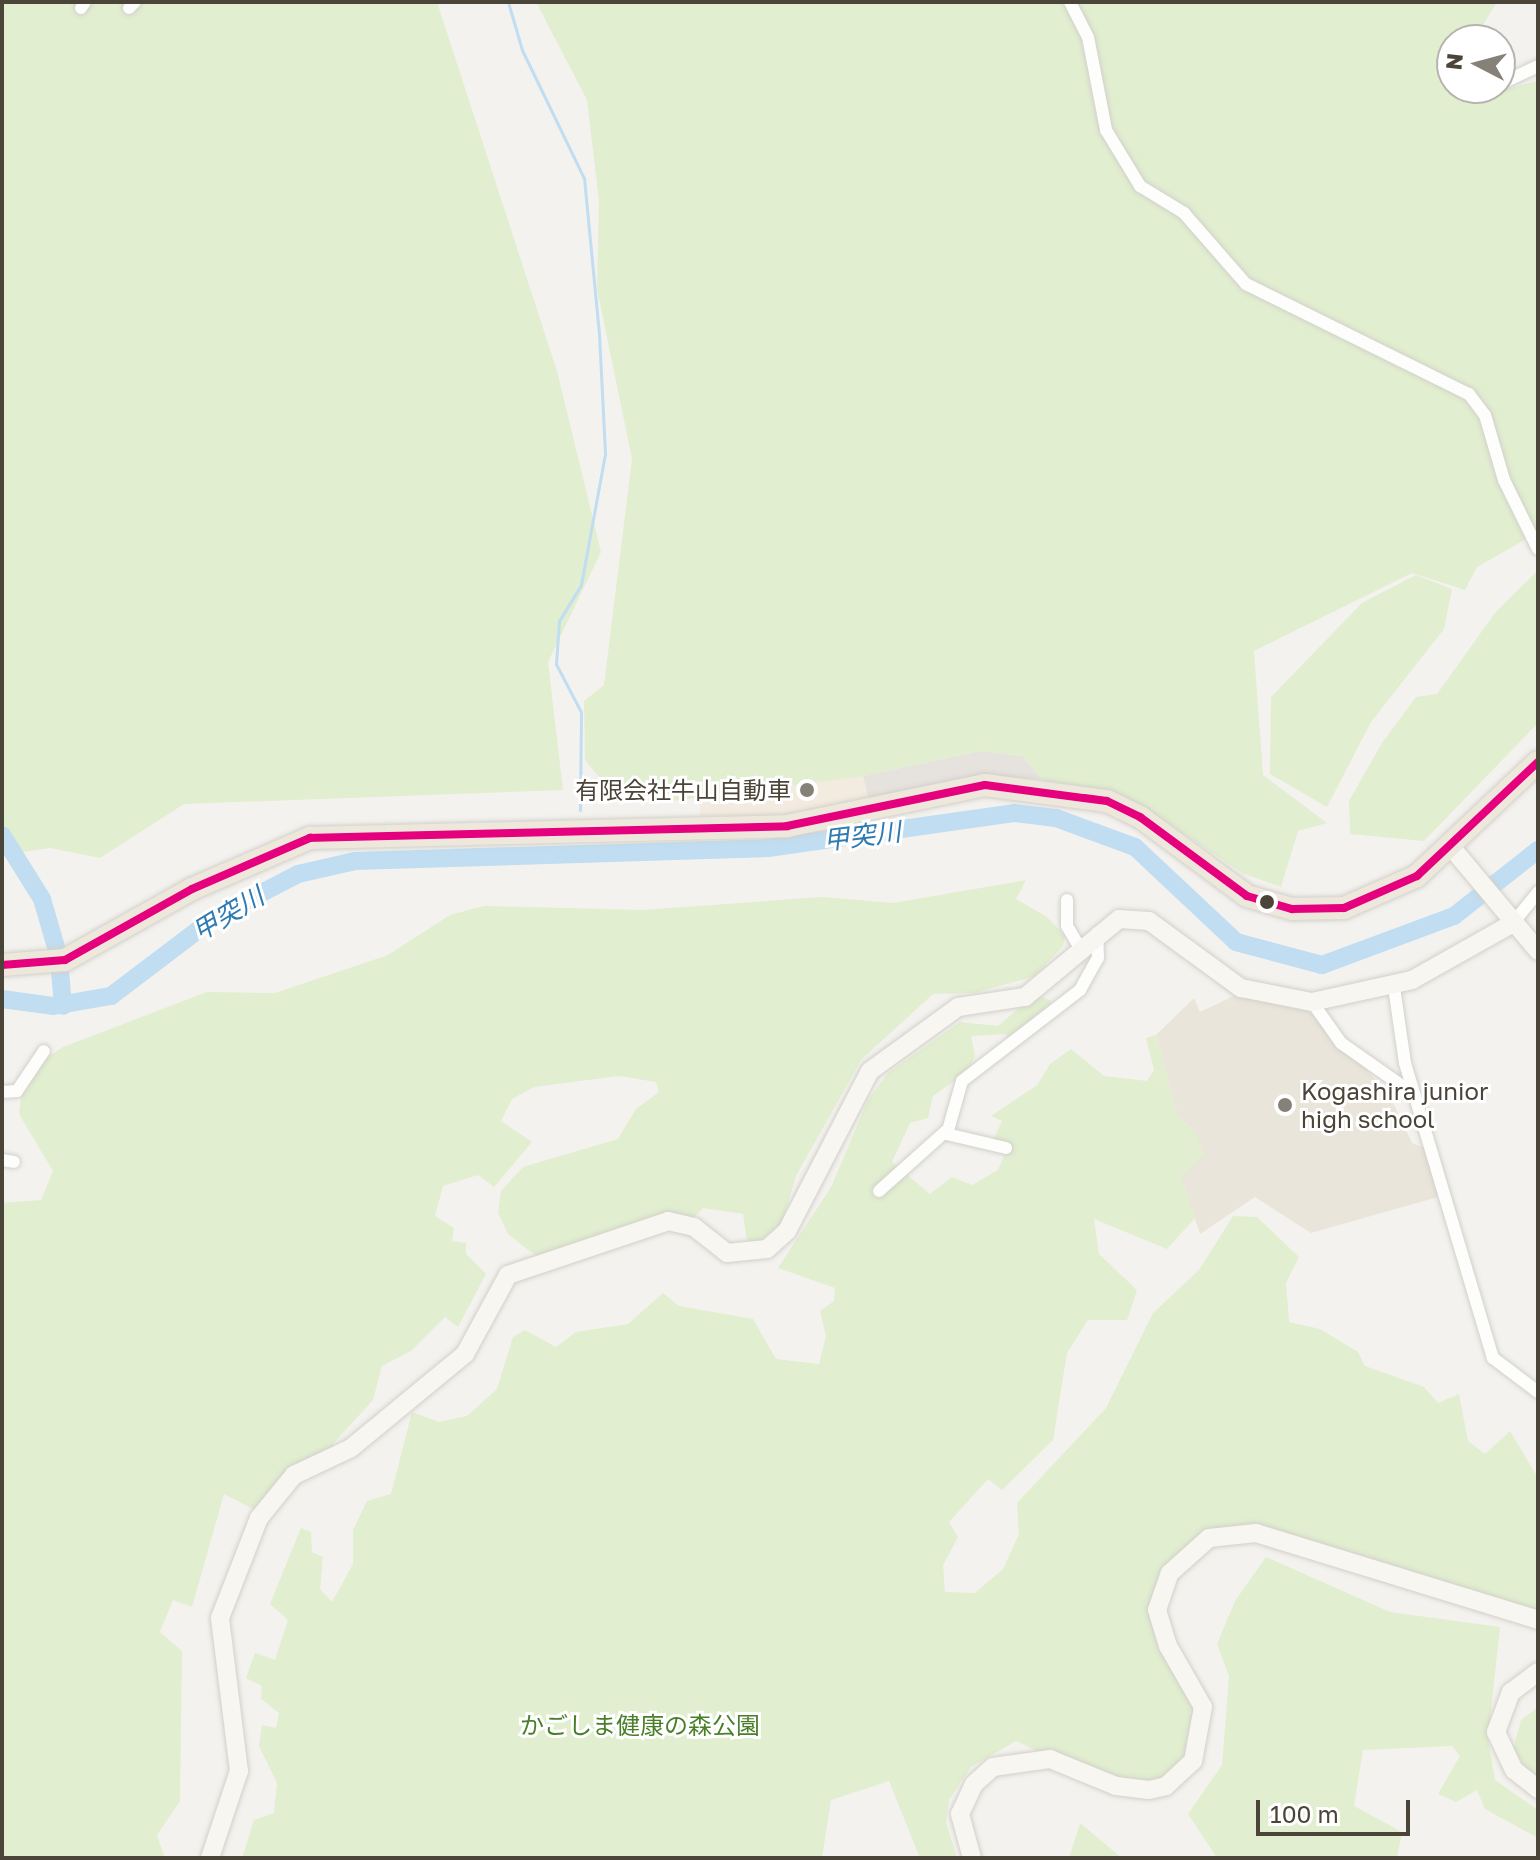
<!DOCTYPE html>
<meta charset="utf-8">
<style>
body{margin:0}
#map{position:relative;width:1540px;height:1860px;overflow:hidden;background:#f4f2ee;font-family:"Golos Text","Noto Sans JP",sans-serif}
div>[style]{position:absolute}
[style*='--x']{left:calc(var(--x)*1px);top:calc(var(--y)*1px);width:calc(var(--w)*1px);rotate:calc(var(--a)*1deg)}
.commercial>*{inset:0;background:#f3ebdf}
.industrial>*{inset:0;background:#e6e2de}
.education>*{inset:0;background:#eae5da}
.green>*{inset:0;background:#e1eecf}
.stream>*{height:3px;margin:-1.5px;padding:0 1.5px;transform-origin:1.5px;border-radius:1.5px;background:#c0ddf1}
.river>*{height:18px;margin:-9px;padding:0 9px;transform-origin:9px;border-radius:9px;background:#c0ddf1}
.roads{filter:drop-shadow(0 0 2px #d2d0cb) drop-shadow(0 0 2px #d2d0cb)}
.street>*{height:12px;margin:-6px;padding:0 6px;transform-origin:6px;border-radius:6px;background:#fdfdfc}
.secondary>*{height:18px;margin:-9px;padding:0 9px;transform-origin:9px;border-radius:9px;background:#f7f6f1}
.highway>*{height:22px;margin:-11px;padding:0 11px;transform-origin:11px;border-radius:11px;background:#ede8db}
.bus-1>*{height:8px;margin:-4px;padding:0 4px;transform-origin:4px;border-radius:4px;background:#e5007d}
.dots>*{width:22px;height:22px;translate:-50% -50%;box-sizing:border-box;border:4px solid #fff;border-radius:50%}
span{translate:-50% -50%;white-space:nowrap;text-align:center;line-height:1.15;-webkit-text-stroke:6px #fff;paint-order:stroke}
.poi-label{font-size:24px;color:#4b4439}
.right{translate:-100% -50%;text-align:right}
.left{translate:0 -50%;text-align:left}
.park-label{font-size:24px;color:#4a7f2a}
.water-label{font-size:26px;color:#2e7ab2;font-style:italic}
.frame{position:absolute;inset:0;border:4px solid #4b4439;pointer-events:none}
.north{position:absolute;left:1436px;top:24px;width:80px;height:80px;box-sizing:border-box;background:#fff;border:2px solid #b7b4b0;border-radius:50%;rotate:276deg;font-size:22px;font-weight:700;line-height:32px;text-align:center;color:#4b4439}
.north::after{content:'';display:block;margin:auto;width:28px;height:36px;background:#868178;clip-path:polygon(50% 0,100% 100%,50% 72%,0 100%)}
.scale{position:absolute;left:1256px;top:1800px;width:154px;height:36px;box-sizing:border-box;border:4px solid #4b4439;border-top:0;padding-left:10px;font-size:24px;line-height:28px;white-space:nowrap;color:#4b4439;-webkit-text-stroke:6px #fff;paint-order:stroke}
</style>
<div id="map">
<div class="commercial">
<div style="clip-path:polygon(839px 775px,863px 776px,869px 801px,781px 819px,700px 816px,700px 804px,711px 798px)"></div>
</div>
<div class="industrial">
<div style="clip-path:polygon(980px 751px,1022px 756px,1042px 779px,991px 777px,869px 801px,863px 776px)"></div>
</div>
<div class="education">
<div style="clip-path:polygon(1236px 995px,1308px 1010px,1323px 1024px,1389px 1094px,1412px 1143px,1427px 1149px,1438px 1197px,1311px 1233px,1255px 1197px,1200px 1234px,1181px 1177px,1195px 1131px,1178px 1117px,1156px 1035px,1194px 998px,1200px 1012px)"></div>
</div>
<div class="green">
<div style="clip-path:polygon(2px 2px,437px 2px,557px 371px,601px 552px,548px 662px,563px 790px,184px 804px,100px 858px,50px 848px,2px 855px)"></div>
<div style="clip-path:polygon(536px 2px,1497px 2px,1474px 40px,1452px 40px,1452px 88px,1472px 88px,1474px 97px,1538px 81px,1538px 532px,1477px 567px,1465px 590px,1412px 573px,1254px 651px,1263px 775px,1327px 823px,1298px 831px,1281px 887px,1242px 873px,1153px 813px,1105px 791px,1043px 780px,1022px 756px,980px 751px,863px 776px,664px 802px,610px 790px,585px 760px,584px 701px,604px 685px,632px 459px,597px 289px,599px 201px,587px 100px)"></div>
<div style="clip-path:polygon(1538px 570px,1538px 723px,1424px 841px,1350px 834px,1349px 801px,1382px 743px,1416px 697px,1437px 694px,1495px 613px)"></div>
<div style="clip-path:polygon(1416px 575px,1452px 589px,1444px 629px,1371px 722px,1327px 807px,1270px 774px,1271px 697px,1362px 603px)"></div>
<div style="clip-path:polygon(1026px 880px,1016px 899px,1047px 917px,1065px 936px,1063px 946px,1035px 976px,975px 993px,933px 994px,861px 1060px,796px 1176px,782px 1223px,756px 1244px,747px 1240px,743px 1214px,703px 1208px,692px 1219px,668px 1213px,539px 1257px,528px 1250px,508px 1234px,498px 1213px,501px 1191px,523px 1167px,618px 1139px,636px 1109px,659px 1092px,656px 1082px,619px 1076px,534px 1087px,512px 1099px,501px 1121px,532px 1142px,494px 1187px,478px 1175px,443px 1186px,435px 1216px,454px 1228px,452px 1241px,466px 1243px,466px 1254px,486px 1274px,458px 1327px,445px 1317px,411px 1351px,382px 1366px,373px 1400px,333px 1444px,347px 1458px,283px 1478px,255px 1510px,224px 1494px,192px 1607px,173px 1600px,160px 1632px,182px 1651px,180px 1801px,157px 1835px,165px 1858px,2px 1858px,2px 1203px,41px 1200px,53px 1171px,19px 1114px,22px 1087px,40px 1062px,63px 1047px,207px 992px,275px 993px,388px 955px,450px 915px,484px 906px,643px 910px,822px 897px,893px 903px)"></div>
<div style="clip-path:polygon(1035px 994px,1052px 1001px,1018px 1047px,1006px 1034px,971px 1036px,975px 1056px,967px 1072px,933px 1096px,928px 1118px,910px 1123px,892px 1162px,930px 1194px,952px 1177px,972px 1185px,998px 1170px,1004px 1156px,991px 1145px,1002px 1121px,991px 1116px,1037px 1085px,1050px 1064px,1071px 1049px,1104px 1076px,1147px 1081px,1154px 1070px,1146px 1038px,1156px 1035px,1178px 1117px,1195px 1131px,1204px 1154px,1181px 1177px,1195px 1218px,1167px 1249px,1094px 1219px,1099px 1254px,1137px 1290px,1127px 1320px,1088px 1320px,1067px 1353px,1053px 1440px,1002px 1490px,988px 1479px,949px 1522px,958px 1537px,943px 1565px,945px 1592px,975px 1593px,1003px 1569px,1019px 1534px,1017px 1503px,1106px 1408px,1153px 1313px,1199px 1270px,1233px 1216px,1257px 1217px,1299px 1257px,1286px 1283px,1289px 1322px,1320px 1329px,1358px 1352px,1365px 1366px,1424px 1387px,1438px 1403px,1459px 1394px,1468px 1441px,1485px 1454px,1510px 1431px,1538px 1478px,1538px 1612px,1387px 1584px,1261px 1539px,1215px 1540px,1154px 1592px,1195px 1706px,1196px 1768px,1121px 1791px,1016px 1741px,971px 1767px,949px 1800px,946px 1822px,957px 1858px,920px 1858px,889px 1781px,831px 1800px,822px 1858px,242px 1858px,254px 1820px,274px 1813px,277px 1783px,259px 1746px,262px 1725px,276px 1728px,279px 1713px,261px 1699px,262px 1686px,246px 1678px,255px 1653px,275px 1660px,288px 1620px,270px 1604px,301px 1528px,311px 1532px,312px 1552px,323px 1557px,320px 1589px,332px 1602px,353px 1564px,353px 1530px,367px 1501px,391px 1494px,412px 1412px,439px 1422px,467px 1416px,497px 1389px,513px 1337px,525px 1330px,556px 1347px,576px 1332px,628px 1324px,663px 1293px,679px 1306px,753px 1319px,776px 1359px,819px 1364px,826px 1336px,820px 1311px,834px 1301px,835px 1288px,778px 1268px,831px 1187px,868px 1100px,888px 1073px,960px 1022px,998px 1026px)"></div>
<div style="clip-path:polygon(1266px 1557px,1390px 1612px,1500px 1627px,1488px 1739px,1495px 1780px,1538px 1810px,1538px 1838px,1485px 1809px,1477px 1790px,1456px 1802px,1438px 1794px,1460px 1756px,1452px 1746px,1363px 1750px,1354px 1806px,1402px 1832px,1397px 1858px,1217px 1858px,1188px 1814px,1222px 1765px,1229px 1676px,1217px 1644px,1235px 1601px)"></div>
<div style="clip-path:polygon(1538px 1707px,1538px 1785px,1513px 1750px,1521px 1720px)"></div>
<div style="clip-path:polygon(1080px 1823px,1122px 1858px,1069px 1858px)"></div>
</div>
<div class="stream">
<div style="--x:508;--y:2;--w:50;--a:73.7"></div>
<div style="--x:522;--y:50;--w:142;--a:64.2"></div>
<div style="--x:584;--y:178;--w:157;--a:84.5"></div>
<div style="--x:599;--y:334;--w:120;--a:87.1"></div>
<div style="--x:605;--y:454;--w:133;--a:100.4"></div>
<div style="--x:581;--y:585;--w:42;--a:121.4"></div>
<div style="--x:559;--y:621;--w:43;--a:94"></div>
<div style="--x:556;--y:664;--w:54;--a:62.5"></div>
<div style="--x:581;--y:712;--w:98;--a:90.6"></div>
</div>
<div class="river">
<div style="--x:2;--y:835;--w:75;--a:58"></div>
<div style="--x:42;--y:899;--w:57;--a:73.8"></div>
<div style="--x:60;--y:971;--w:35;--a:85"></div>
<div style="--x:2;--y:999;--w:51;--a:7.8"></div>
<div style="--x:53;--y:1006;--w:59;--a:-9.8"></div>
<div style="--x:111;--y:996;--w:131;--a:-37.2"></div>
<div style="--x:215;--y:917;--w:93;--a:-27.4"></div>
<div style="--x:298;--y:874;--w:58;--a:-12.8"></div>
<div style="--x:355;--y:861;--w:413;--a:-1.8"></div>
<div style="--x:768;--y:848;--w:248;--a:-8.1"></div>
<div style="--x:1014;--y:813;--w:42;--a:6.8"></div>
<div style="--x:1056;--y:818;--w:84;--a:20.2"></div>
<div style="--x:1135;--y:847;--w:139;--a:43.2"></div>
<div style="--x:1236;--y:942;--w:89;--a:15"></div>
<div style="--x:1322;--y:965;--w:141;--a:-20.4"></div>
<div style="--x:1454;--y:916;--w:107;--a:-38.2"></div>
</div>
<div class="roads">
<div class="street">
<div style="--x:1070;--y:2;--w:39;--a:63"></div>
<div style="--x:1088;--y:37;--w:95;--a:79"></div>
<div style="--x:1106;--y:130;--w:66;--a:58.7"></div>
<div style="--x:1140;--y:186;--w:52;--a:31.5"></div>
<div style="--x:1184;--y:213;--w:94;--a:48.9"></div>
<div style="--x:1246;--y:284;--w:249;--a:26.3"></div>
<div style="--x:1469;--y:394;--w:26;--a:53"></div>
<div style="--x:1485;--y:415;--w:68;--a:73.7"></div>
<div style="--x:1504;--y:480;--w:77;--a:63.8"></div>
<div style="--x:81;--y:8;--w:7;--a:-56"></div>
<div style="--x:129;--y:8;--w:8;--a:-45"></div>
<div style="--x:1500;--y:84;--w:42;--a:-25.3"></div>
<div style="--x:1067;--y:900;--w:26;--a:90"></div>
<div style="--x:1067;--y:926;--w:26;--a:59"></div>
<div style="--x:1513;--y:923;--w:40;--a:-51"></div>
<div style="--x:1394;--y:987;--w:77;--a:81.8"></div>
<div style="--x:1405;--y:1063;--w:308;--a:73.4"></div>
<div style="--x:1493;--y:1358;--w:56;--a:37.1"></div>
<div style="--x:1312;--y:1002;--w:50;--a:54.7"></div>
<div style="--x:1341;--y:1043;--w:90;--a:35.1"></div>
<div style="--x:2;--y:1092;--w:15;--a:-4"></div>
<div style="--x:17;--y:1091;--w:48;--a:-56"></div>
<div style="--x:1006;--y:1148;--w:61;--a:-166.7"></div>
<div style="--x:947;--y:1134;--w:55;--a:-74.2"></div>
<div style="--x:962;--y:1081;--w:149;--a:-37.6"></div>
<div style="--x:1080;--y:990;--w:37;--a:-61"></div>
<div style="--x:1098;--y:958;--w:25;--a:-92"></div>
<div style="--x:2;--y:1160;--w:12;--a:9"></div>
<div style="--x:879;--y:1191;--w:90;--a:-41.8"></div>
</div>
<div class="secondary">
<div style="--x:1452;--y:848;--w:134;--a:50.1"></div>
<div style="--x:1538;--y:1672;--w:34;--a:143"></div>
<div style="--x:1511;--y:1692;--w:43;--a:110.6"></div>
<div style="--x:1496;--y:1732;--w:42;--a:64.7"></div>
<div style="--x:1514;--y:1770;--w:31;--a:38"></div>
<div style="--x:210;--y:1858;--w:92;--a:-71.6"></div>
<div style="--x:239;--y:1771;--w:154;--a:-97.1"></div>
<div style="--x:220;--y:1618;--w:107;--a:-68.7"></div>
<div style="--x:259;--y:1518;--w:55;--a:-50.9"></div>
<div style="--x:294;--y:1475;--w:63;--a:-25.3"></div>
<div style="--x:351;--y:1448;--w:148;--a:-39.5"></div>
<div style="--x:465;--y:1354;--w:90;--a:-61.4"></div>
<div style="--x:508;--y:1275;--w:169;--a:-18.6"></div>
<div style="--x:668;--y:1221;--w:27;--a:13"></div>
<div style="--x:694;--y:1227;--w:42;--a:38.2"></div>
<div style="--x:727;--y:1253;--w:40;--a:-5.7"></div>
<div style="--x:767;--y:1249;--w:27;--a:-42"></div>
<div style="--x:787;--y:1231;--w:180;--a:-62.6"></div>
<div style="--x:870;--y:1071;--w:109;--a:-36"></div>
<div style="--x:958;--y:1007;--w:68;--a:-8.5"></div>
<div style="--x:1025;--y:997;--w:122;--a:-39.7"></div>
<div style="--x:1119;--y:919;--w:30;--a:4"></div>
<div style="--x:1149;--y:921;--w:114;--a:36.1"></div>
<div style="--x:1241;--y:988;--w:72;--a:11.2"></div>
<div style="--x:1312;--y:1002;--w:102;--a:-12.4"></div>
<div style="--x:1412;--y:980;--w:116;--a:-29.4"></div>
<div style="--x:972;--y:1858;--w:46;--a:-105.3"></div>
<div style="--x:960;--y:1814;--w:33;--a:-65"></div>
<div style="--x:974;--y:1784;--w:25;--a:-42"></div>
<div style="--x:993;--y:1767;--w:58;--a:-8"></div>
<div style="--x:1050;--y:1759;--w:71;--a:22.2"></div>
<div style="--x:1116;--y:1786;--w:33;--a:7"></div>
<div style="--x:1149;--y:1790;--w:17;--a:-13"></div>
<div style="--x:1166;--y:1786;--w:37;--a:-43"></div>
<div style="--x:1193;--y:1761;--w:55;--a:-79.5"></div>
<div style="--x:1203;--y:1707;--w:70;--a:-119.8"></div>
<div style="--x:1168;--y:1646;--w:38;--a:-107"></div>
<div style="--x:1157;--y:1610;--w:39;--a:-71"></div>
<div style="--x:1170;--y:1573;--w:52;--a:-41.9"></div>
<div style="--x:1209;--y:1538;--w:47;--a:-6.1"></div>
<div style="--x:1256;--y:1533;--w:295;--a:17.1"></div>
</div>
<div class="highway">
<div style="--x:2;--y:965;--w:63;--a:-4.5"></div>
<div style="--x:65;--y:960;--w:145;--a:-29.2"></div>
<div style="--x:192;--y:889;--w:129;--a:-23.4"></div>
<div style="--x:310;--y:838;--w:477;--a:-1.4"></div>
<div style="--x:787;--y:826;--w:202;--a:-11.7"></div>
<div style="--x:985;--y:785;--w:123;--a:7.5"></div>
<div style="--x:1107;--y:801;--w:37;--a:26"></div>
<div style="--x:1140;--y:817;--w:133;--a:36.4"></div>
<div style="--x:1247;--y:896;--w:47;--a:16.1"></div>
<div style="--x:1292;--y:909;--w:52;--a:-1.1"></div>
<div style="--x:1344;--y:908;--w:80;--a:-23.7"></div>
<div style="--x:1417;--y:876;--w:166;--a:-43.3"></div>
</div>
</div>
<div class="bus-1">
<div style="--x:2;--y:965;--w:63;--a:-4.5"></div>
<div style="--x:65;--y:960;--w:145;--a:-29.2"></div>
<div style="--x:192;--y:889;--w:129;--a:-23.4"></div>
<div style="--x:310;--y:838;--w:477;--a:-1.4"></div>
<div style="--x:787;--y:826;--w:202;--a:-11.7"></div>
<div style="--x:985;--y:785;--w:123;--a:7.5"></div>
<div style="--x:1107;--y:801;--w:37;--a:26"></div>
<div style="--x:1140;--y:817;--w:133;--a:36.4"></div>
<div style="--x:1247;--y:896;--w:47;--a:16.1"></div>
<div style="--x:1292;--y:909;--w:52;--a:-1.1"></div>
<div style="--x:1344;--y:908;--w:80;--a:-23.7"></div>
<div style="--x:1417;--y:876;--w:166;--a:-43.3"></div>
</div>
<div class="dots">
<div style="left:807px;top:790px;background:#868178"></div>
<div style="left:1267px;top:902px;background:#4b4439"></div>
<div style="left:1285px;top:1105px;background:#868178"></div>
</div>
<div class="poi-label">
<span class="right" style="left:791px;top:790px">有限会社牛山自動車</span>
<span class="left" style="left:1301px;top:1105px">Kogashira junior<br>high school</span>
</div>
<div class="park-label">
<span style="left:640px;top:1725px">かごしま健康の森公園</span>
</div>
<div class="water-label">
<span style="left:862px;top:836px;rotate:-7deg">甲突川</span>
<span style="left:228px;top:914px;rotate:-31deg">甲突川</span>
</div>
<div class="frame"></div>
<div class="north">N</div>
<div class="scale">100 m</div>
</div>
